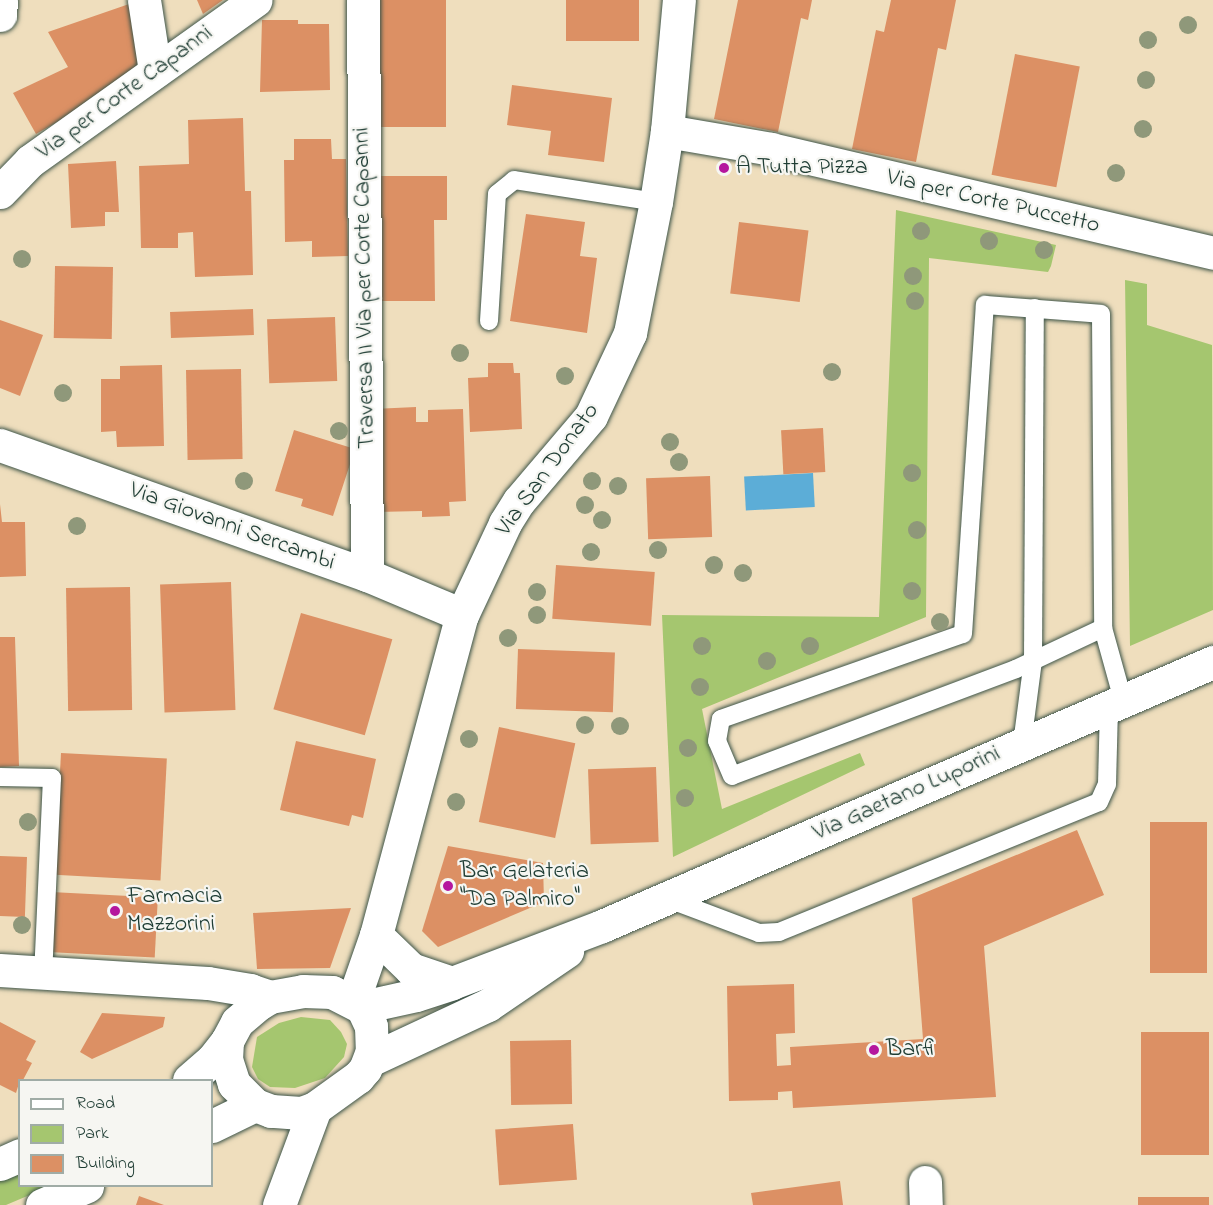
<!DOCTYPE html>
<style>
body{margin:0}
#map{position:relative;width:1213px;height:1205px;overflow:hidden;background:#efdebd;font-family:"Indie Flower",sans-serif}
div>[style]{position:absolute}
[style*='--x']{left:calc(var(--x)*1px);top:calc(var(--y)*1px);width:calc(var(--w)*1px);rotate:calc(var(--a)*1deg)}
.green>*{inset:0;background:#a5c66f}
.water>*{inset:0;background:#5cadd7;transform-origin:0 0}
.building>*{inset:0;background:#dc9064;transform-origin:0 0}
.roads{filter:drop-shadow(0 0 2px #3e5549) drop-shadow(0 0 2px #3e5549)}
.lane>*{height:18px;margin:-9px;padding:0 9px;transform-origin:9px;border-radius:9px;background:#fff}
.street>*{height:33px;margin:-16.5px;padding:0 16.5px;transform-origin:16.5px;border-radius:16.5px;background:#fff}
.primary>*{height:33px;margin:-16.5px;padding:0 16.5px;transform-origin:16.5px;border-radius:16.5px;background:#fff}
.trees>*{width:18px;height:18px;margin:-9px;border-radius:50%;background:#8f987a}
.dots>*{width:16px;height:16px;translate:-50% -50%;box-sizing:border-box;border:3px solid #f6f6f2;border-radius:50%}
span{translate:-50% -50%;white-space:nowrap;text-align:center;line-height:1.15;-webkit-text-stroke:4.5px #f6f6f2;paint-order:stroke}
.street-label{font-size:24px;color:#1f3d34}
.poi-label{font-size:24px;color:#1f3d34}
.left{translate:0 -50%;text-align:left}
.legend{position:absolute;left:18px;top:1079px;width:195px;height:108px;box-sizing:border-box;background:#f6f6f2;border:2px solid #a0aca6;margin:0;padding:8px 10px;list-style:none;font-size:18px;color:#1f3d34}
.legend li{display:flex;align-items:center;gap:12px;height:30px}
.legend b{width:30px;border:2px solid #a0aca6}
</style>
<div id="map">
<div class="green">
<div style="clip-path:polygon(896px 210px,1056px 245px,1051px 266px,1048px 272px,929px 258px,926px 617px,702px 709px,722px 809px,860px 753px,865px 765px,673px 857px,662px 615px,879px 617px)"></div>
<div style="clip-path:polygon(1125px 280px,1147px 284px,1147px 325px,1212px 345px,1213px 610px,1130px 646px)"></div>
<div style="clip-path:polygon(301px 1017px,330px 1020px,341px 1032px,347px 1044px,344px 1057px,325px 1078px,295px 1088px,270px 1087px,258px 1079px,252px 1067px,257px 1037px,279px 1023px)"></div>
<div style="clip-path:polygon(19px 1172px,20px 1186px,51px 1186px,6px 1205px,0 1205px,0 1180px)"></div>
</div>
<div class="water">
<div style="left:813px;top:473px;width:34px;height:69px;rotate:87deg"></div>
</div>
<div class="building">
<div style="clip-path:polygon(197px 0,223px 0,203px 14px)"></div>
<div style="left:378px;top:0;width:68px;height:127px"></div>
<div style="left:566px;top:0;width:73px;height:41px"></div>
<div style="clip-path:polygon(738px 0,812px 0,808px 20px,801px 18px,778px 132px,714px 119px)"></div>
<div style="clip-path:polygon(891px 0,956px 0,946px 50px,938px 48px,916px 162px,852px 149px,876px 30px,884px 32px)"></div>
<div style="clip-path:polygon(132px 3px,145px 64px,115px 89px,36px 134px,13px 93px,68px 67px,48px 32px)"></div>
<div style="clip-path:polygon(262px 20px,298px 20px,298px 24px,329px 24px,330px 90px,260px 92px)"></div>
<div style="left:1015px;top:54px;width:66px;height:123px;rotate:11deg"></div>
<div style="clip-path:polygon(512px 85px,612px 98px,604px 162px,548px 155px,551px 131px,507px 125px)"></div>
<div style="clip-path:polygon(243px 118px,245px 191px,251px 191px,253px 275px,195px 277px,193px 232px,178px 233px,178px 248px,141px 248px,139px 166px,189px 164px,188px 120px)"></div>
<div style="clip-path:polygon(294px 139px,331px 139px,332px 159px,346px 159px,348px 256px,312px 257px,312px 241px,285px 242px,284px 160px,294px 160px)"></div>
<div style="clip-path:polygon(116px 161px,119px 212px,105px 212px,105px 226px,71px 228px,68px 164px)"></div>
<div style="clip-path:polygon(379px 176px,447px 176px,447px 220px,434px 220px,435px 301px,379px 301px)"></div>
<div style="clip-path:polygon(526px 214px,585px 222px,580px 256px,597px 258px,587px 333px,510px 321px)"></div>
<div style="left:739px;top:222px;width:70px;height:72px;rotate:7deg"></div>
<div style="left:55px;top:266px;width:58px;height:72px;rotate:1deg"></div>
<div style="left:253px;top:309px;width:26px;height:83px;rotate:88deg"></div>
<div style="left:335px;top:317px;width:64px;height:68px;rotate:88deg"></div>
<div style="clip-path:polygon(0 320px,43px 335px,20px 396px,0 388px)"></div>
<div style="clip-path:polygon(488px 363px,513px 363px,514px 373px,520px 373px,522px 429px,470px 432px,468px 378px,488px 377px)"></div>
<div style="clip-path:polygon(162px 365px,164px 446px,117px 447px,116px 431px,101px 432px,101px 379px,120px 379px,120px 366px)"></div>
<div style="left:241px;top:369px;width:90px;height:55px;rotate:89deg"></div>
<div style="clip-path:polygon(416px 407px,416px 422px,428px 422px,428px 410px,463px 409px,466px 501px,449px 502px,450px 516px,422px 517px,422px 511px,376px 512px,373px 409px)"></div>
<div style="left:823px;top:428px;width:44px;height:42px;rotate:87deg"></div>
<div style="clip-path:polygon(294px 430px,355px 449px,333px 516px,301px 506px,303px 499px,275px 491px)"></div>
<div style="left:710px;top:476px;width:61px;height:64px;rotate:88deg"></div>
<div style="clip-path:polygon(0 504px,2px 522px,25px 522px,26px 576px,0 577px)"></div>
<div style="left:556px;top:565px;width:99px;height:54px;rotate:4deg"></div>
<div style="left:231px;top:582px;width:128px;height:71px;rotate:88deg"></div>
<div style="left:130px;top:587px;width:123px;height:64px;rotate:89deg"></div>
<div style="left:301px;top:613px;width:95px;height:100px;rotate:16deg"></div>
<div style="clip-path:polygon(0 637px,15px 637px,19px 766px,0 767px)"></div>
<div style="left:518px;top:649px;width:97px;height:60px;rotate:2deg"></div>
<div style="left:499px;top:727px;width:78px;height:97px;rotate:12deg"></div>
<div style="clip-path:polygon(296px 741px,376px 759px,363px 818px,352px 815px,349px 826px,280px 810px)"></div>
<div style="left:61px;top:753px;width:106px;height:122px;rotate:3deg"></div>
<div style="left:656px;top:767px;width:75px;height:68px;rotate:88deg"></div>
<div style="left:1150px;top:822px;width:57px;height:151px"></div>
<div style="clip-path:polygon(1077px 830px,1104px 895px,984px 946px,996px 1097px,793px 1108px,792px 1091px,778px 1092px,778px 1100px,729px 1101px,727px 986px,794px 984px,795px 1033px,776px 1034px,777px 1066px,791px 1065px,790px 1047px,923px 1039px,912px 898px)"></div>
<div style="clip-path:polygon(448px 846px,543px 863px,544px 902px,438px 947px,422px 931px)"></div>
<div style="left:0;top:856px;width:27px;height:60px;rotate:2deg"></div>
<div style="left:51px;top:892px;width:107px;height:60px;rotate:3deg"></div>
<div style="clip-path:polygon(351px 908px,330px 968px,257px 969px,253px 913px)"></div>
<div style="clip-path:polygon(102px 1013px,165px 1017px,163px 1027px,92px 1059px,80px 1052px)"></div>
<div style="clip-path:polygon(0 1022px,36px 1041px,26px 1060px,32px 1063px,23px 1080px,20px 1080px,16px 1093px,0 1085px)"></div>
<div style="left:1141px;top:1032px;width:68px;height:123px"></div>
<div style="left:571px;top:1040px;width:64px;height:61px;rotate:89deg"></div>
<div style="left:573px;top:1124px;width:56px;height:78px;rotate:86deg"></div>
<div style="clip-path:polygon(840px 1181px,843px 1205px,753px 1205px,751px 1193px)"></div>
<div style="clip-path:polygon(139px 1196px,164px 1205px,136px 1205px)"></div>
<div style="left:1138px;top:1197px;width:71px;height:8px"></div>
</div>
<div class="roads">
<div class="lane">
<div style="--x:489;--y:321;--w:127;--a:-86.4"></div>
<div style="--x:497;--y:194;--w:22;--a:-39"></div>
<div style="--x:514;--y:180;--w:144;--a:8.8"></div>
<div style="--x:1103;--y:628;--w:96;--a:154.8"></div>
<div style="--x:1016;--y:669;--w:303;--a:159.4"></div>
<div style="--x:732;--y:776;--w:38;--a:-113"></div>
<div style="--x:717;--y:741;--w:22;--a:-80"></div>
<div style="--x:721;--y:719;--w:256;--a:-19.4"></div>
<div style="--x:963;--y:634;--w:330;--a:-86.2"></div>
<div style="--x:985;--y:305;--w:116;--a:4.4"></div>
<div style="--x:1101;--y:314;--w:314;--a:89.6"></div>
<div style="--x:1103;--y:628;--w:75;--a:74.5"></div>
<div style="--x:1022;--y:744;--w:85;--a:-82.5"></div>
<div style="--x:1033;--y:660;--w:352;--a:-89.7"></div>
<div style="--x:0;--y:777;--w:52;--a:1.1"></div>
<div style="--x:52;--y:778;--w:195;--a:92.6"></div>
<div style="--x:666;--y:898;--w:99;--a:20.6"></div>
<div style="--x:759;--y:933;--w:20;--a:-3"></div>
<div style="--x:779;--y:932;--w:345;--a:-22.1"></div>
<div style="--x:1099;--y:802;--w:20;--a:-66"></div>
<div style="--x:1107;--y:784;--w:78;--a:-88.5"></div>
</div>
<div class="street">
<div style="--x:144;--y:0;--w:72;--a:81.2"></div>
<div style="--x:363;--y:0;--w:575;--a:89.6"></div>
<div style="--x:0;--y:15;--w:15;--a:-86"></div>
<div style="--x:667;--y:131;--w:106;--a:9.8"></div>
<div style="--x:771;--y:149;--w:454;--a:13.2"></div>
<div style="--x:0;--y:192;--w:43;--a:-45.9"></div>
<div style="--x:30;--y:161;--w:277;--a:-35.5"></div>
<div style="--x:0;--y:445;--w:389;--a:19.5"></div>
<div style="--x:367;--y:575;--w:103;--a:22.8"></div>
<div style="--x:376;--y:935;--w:49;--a:44.2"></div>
<div style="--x:411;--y:969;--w:43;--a:18.9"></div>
<div style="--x:0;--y:970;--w:208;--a:3.6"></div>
<div style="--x:208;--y:983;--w:43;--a:9.5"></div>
<div style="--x:250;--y:990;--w:21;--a:19"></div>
<div style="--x:353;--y:1001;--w:70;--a:-70.8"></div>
<div style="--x:376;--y:935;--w:331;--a:-75"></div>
<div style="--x:462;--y:615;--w:102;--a:-64.9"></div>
<div style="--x:505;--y:523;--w:26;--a:-58"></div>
<div style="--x:519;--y:501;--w:111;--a:-49.7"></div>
<div style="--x:591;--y:416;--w:92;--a:-64.8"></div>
<div style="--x:630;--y:333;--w:134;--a:-78.8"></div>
<div style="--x:656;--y:202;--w:72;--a:-81.2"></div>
<div style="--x:667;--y:131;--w:132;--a:-84.8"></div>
<div style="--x:925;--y:1182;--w:23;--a:88"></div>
<div style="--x:279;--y:1205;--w:103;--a:-69.6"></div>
</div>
<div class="primary">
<div style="--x:303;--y:991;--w:29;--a:2"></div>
<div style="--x:332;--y:992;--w:34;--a:27"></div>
<div style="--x:362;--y:1007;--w:21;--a:65"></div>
<div style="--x:371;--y:1026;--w:25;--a:88"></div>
<div style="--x:372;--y:1051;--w:19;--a:111"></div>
<div style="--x:365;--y:1069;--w:11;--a:131"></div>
<div style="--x:358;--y:1077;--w:53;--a:144.2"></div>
<div style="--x:315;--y:1108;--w:15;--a:160"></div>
<div style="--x:301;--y:1113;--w:30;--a:-176"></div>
<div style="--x:271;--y:1111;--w:17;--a:-159"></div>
<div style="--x:255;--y:1105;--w:30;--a:-135"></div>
<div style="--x:234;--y:1084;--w:25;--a:-108"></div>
<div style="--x:226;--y:1060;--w:19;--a:-87"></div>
<div style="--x:227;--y:1041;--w:21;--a:-62"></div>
<div style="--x:237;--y:1022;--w:30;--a:-40"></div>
<div style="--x:260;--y:1003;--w:12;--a:-31"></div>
<div style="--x:270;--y:997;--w:34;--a:-10"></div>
<div style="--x:362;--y:1007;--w:55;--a:-12.5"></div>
<div style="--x:416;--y:995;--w:38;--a:-18"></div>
<div style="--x:452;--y:983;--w:160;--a:-20.8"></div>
<div style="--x:602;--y:926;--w:666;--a:-23.37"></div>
<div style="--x:370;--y:1060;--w:130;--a:-25"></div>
<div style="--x:488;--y:1005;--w:96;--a:-34.4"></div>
<div style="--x:189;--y:1080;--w:32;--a:-41"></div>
<div style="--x:213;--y:1059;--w:23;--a:-52"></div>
<div style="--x:212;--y:1126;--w:48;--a:-26"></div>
<div style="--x:0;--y:1164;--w:22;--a:-24"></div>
<div style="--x:42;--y:1205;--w:49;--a:-22.9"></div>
</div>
</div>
<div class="trees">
<div style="left:1188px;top:25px"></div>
<div style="left:1148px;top:40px"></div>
<div style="left:1146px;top:80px"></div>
<div style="left:1143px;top:129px"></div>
<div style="left:1116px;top:173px"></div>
<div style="left:921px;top:231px"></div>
<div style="left:989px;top:241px"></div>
<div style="left:1044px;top:250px"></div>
<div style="left:22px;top:259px"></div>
<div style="left:913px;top:276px"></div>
<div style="left:915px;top:301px"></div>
<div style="left:460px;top:353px"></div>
<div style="left:832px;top:372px"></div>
<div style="left:565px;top:376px"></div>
<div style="left:63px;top:393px"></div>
<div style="left:339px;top:431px"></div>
<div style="left:670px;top:442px"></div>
<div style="left:679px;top:462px"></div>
<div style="left:912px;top:473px"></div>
<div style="left:244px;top:481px"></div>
<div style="left:592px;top:481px"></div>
<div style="left:618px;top:486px"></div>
<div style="left:585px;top:505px"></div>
<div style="left:602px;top:520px"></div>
<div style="left:77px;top:526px"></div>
<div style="left:917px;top:530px"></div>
<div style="left:658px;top:550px"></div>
<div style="left:591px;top:552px"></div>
<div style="left:714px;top:565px"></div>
<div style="left:743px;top:573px"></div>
<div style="left:912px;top:591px"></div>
<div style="left:537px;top:592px"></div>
<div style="left:537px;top:615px"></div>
<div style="left:940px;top:622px"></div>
<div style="left:508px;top:638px"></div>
<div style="left:702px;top:646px"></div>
<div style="left:810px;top:646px"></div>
<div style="left:767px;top:661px"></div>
<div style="left:700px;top:687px"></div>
<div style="left:585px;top:725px"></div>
<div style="left:620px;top:726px"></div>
<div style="left:469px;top:739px"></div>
<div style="left:688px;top:748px"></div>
<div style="left:685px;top:798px"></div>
<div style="left:456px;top:802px"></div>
<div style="left:28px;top:822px"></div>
<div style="left:22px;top:925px"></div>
</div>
<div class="dots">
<div style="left:724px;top:168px;background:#b5179e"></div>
<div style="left:448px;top:886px;background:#b5179e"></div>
<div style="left:115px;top:911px;background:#b5179e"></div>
<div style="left:874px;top:1050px;background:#b5179e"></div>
</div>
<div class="street-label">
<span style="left:125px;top:93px;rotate:-36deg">Via per Corte Capanni</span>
<span style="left:993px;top:202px;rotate:13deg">Via per Corte Puccetto</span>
<span style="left:365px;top:288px;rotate:-91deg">Traversa II Via per Corte Capanni</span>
<span style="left:548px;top:470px;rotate:-54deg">Via San Donato</span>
<span style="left:232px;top:527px;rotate:20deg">Via Giovanni Sercambi</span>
<span style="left:907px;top:794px;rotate:-24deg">Via Gaetano Luporini</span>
</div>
<div class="poi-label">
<span class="left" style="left:736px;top:168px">A Tutta Pizza</span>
<span class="left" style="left:460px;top:886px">Bar Gelateria<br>"Da Palmiro"</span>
<span class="left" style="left:127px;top:911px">Farmacia<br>Mazzorini</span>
<span class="left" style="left:886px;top:1050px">Barfi</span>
</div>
<ul class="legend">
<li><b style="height:8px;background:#fff"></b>Road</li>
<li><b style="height:16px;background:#a5c66f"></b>Park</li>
<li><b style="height:16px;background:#dc9064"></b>Building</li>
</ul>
</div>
